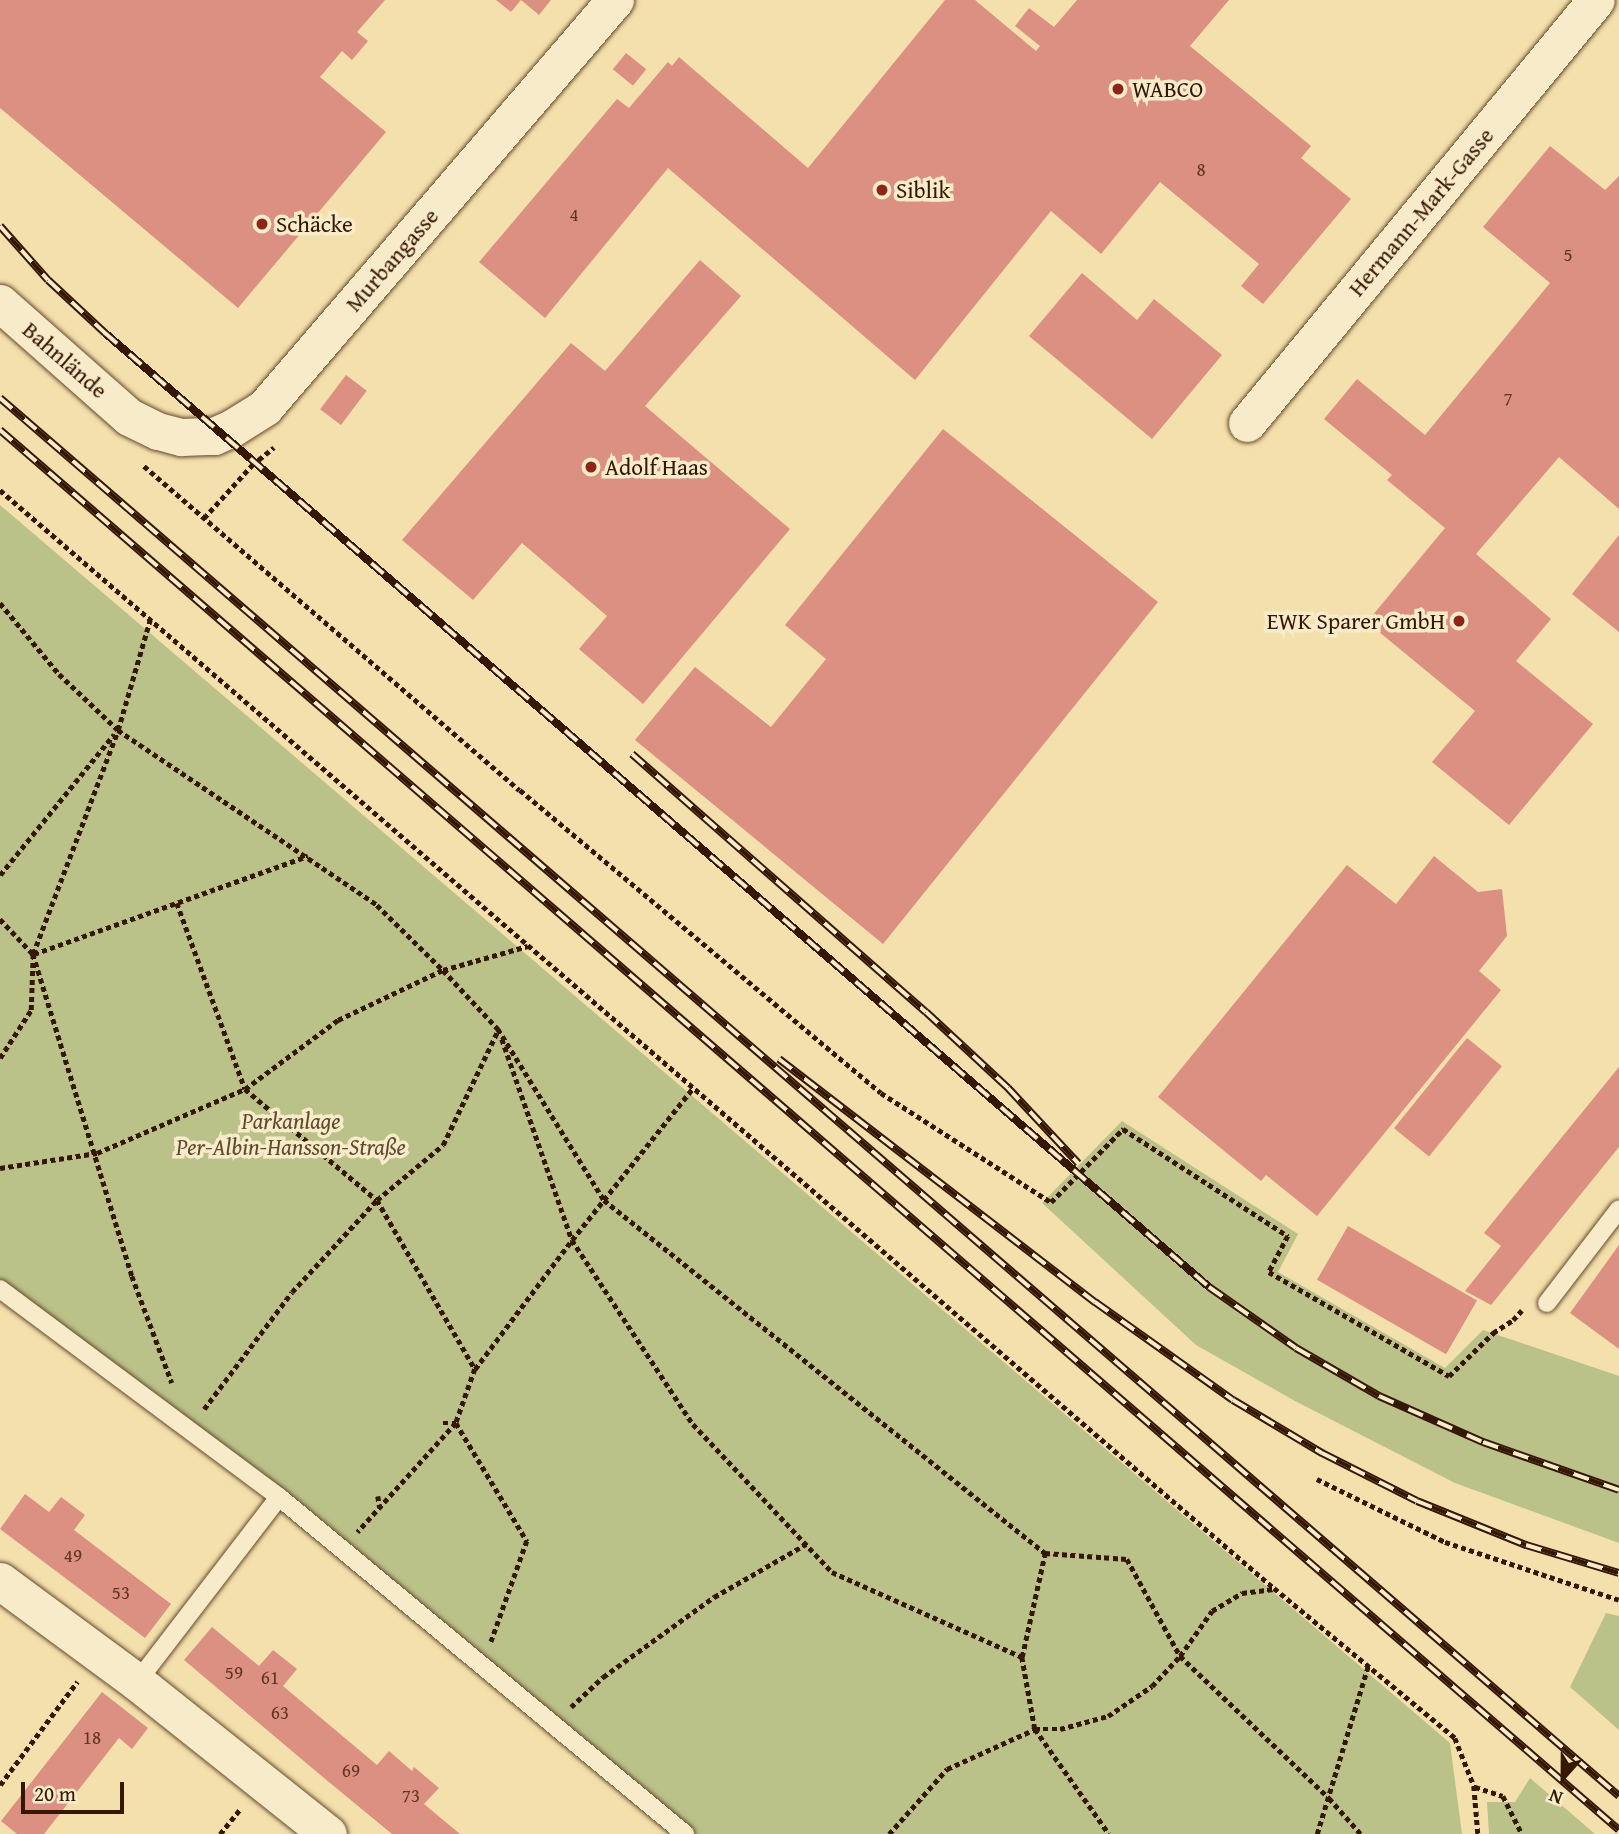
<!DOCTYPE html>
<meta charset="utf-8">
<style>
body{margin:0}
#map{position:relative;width:1619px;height:1834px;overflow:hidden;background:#f4e0ac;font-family:"Gentium Book Plus",serif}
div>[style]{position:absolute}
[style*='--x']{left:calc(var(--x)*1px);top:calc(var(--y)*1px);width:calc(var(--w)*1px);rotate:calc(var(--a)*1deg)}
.green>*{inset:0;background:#bac28a}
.building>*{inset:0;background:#dc9082;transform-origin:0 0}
.path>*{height:4.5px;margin-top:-2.25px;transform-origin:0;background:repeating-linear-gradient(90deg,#361703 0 5px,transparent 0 8.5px)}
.roads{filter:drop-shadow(0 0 2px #66492d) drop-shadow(0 0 2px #66492d)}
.service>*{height:18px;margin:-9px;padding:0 9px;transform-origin:9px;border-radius:9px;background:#f8ebc9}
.minor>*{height:37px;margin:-18.5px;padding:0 18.5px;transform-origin:18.5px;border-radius:18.5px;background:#f8ebc9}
.rail>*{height:8px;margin-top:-4px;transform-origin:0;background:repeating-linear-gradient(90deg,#f8ebc9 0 16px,#361703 0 32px);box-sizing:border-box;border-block:2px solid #361703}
.dots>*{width:19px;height:19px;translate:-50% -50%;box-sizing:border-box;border:4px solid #f8ebc9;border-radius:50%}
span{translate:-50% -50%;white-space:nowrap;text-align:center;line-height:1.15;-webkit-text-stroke:7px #f8ebc9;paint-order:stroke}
.number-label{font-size:19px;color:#603523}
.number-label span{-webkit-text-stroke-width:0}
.poi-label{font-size:23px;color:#361703}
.left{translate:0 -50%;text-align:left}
.right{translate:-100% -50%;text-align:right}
.street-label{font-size:23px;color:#361703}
.park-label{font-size:23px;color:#5e4a2c;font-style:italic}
.north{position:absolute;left:1528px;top:1743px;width:70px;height:70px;-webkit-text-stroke:5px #f8ebc9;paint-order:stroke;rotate:201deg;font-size:19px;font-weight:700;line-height:28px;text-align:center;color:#361703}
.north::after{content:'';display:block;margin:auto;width:24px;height:32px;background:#361703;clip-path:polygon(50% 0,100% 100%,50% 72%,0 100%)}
.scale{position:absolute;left:21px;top:1782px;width:103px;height:32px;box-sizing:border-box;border:4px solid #361703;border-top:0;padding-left:9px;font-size:21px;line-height:24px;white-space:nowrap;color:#361703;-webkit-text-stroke:5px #f8ebc9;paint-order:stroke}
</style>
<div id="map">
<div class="green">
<div style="clip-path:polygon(0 505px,1450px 1743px,1462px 1834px,693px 1834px,296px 1499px,0 1280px)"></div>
<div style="clip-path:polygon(1122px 1121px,1298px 1234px,1278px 1272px,1445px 1368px,1483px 1330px,1619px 1376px,1619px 1543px,1455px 1483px,1295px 1401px,1196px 1345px,1042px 1203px)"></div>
<div style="clip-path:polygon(1606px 1613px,1619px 1616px,1619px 1730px,1570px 1687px)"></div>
<div style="clip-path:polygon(1530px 1778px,1595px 1834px,1489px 1834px,1487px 1802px,1515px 1802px)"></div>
</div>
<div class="building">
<div style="clip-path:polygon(0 0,385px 0,357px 32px,368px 41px,352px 60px,342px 51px,320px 77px,386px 132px,238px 308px,0 108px)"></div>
<div style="clip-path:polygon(496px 0,521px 0,511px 12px)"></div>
<div style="clip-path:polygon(521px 0,551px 0,539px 15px)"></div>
<div style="clip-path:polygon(945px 0,975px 0,1036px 51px,1040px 46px,1015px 26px,1029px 8px,1054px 27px,1077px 0,1229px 0,1190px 46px,1311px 146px,1301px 158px,1351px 199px,1263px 304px,1241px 286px,1259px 264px,1160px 182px,1101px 254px,1051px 211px,915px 380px,668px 168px,545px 318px,479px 262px,617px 99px,629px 108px,668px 62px,672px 66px,679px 57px,808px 168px)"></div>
<div style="left:626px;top:53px;width:26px;height:21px;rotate:39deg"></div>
<div style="clip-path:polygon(1550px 146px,1605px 190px,1619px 176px,1619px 509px,1559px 457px,1476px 554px,1551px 619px,1516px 661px,1593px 724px,1509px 825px,1432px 762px,1475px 711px,1367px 622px,1445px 528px,1387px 480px,1392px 475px,1324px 419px,1357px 379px,1425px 435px,1550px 283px,1483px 227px)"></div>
<div style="clip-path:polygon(700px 260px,741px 296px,645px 406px,790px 529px,643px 704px,579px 649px,607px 616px,522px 543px,473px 600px,402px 540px,571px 343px,605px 371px)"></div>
<div style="clip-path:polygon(1082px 273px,1137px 320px,1154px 299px,1222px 355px,1152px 439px,1029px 336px)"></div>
<div style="left:346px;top:375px;width:26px;height:43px;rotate:37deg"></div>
<div style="clip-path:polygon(943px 429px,1158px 602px,883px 944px,635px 740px,695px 667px,771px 727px,826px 659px,785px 625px)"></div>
<div style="clip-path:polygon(1619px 535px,1619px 632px,1572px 594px)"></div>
<div style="clip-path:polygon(1434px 856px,1478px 892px,1502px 889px,1507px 936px,1479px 971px,1501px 990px,1317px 1216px,1266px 1175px,1261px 1181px,1158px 1097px,1347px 865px,1396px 904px)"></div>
<div style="left:1467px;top:1038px;width:45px;height:116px;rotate:39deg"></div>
<div style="clip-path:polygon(1619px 1067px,1619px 1147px,1491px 1305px,1465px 1291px,1501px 1246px,1484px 1233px)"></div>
<div style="left:1348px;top:1226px;width:149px;height:62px;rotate:30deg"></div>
<div style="clip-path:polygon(1619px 1245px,1619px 1349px,1570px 1313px)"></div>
<div style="clip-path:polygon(25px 1494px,49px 1512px,61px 1497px,85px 1515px,74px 1530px,171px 1604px,145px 1638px,0 1529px)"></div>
<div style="clip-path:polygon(212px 1627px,259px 1666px,273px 1650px,297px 1669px,283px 1686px,377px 1765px,389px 1751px,412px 1771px,414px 1767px,439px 1788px,424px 1804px,460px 1834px,392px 1834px,318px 1773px,184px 1660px)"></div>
<div style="clip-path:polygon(102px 1692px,148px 1728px,132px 1749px,119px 1738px,44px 1834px,17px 1834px,1px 1821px)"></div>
</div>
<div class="path">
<div style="--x:144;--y:466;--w:496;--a:40.8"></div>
<div style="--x:520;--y:790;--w:471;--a:40"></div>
<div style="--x:881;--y:1093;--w:202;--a:32.7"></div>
<div style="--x:1051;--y:1202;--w:103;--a:-45.4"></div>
<div style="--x:1123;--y:1129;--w:197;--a:33"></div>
<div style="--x:1288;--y:1236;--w:41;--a:117.8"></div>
<div style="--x:1269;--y:1272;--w:208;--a:30"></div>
<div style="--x:1449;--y:1376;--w:62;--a:-44.3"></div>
<div style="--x:1493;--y:1333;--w:24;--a:-33"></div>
<div style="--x:1513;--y:1320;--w:13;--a:-48"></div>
<div style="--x:0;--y:490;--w:1682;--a:40.76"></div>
<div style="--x:1274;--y:1588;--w:235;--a:39.6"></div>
<div style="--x:1455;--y:1738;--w:52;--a:68.4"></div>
<div style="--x:1474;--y:1786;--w:48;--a:85.2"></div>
<div style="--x:204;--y:518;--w:72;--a:-47.8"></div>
<div style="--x:252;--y:465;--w:28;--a:-39"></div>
<div style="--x:0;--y:603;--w:92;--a:50.3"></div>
<div style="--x:59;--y:674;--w:81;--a:43.5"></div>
<div style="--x:118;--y:730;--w:313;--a:34"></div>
<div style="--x:377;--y:905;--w:93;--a:44.6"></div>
<div style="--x:443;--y:970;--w:81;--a:47"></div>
<div style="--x:498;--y:1029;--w:201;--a:58.2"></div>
<div style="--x:604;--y:1200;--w:565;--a:38.68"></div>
<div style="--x:1045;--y:1553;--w:82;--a:4.2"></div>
<div style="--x:1127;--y:1559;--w:111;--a:61.3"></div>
<div style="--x:1180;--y:1656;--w:206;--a:43.6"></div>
<div style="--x:1329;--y:1798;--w:48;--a:48.4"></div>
<div style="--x:0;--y:875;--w:181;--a:-51"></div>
<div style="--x:177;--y:903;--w:198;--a:69.9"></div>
<div style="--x:245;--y:1089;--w:172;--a:40.1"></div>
<div style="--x:377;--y:1200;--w:195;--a:59.9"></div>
<div style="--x:475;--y:1369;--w:57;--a:109.4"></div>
<div style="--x:456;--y:1423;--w:147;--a:132"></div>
<div style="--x:0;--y:919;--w:48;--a:46.7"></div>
<div style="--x:33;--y:954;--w:337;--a:72.9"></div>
<div style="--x:132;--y:1276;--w:114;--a:69.5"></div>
<div style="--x:34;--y:954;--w:291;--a:-19.7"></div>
<div style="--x:502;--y:1039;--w:213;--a:70.8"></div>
<div style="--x:572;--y:1240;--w:220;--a:56.7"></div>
<div style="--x:693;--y:1424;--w:203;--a:46.8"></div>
<div style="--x:832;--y:1572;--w:208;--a:24.1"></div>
<div style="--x:1022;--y:1657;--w:73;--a:79.8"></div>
<div style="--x:1035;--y:1729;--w:128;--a:54.8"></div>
<div style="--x:0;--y:1058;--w:57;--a:-57.1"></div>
<div style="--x:31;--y:1010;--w:56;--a:-88"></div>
<div style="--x:33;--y:954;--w:240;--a:-69.2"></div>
<div style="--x:118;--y:730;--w:115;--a:-73.8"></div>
<div style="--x:0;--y:1168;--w:98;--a:-8.8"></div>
<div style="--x:97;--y:1153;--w:161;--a:-23.4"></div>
<div style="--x:245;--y:1089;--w:116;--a:-36.6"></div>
<div style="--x:338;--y:1020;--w:116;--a:-25.5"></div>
<div style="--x:443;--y:970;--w:88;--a:-15.8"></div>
<div style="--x:475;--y:1369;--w:161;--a:-53.1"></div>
<div style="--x:572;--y:1240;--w:194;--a:-51.5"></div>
<div style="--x:204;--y:1409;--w:146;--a:-53.1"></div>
<div style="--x:292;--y:1292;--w:125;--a:-47.3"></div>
<div style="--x:377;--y:1200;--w:86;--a:-39.8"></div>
<div style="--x:443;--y:1145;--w:127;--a:-64.4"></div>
<div style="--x:443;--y:1423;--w:13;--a:0"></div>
<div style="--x:456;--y:1423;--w:138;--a:59"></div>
<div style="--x:527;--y:1541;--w:107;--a:109.6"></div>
<div style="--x:1317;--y:1479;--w:143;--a:26.2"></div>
<div style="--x:1445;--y:1542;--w:183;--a:18.4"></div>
<div style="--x:378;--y:1496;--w:12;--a:81"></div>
<div style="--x:1022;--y:1657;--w:107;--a:-77.5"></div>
<div style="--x:571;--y:1707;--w:44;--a:-43.2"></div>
<div style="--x:603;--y:1677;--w:137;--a:-35.8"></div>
<div style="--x:714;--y:1597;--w:106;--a:-29.9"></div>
<div style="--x:0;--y:1785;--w:129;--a:-53.2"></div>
<div style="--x:1475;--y:1787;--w:29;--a:18"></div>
<div style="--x:1503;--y:1796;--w:42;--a:63.4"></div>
<div style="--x:220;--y:1834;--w:33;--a:-51"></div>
<div style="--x:889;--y:1834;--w:87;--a:-48.3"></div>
<div style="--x:947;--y:1769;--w:97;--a:-24.4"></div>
<div style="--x:1035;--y:1729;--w:25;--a:0"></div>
<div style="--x:1060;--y:1729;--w:50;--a:-15.2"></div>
<div style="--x:1108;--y:1716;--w:53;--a:-34.3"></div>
<div style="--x:1152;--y:1686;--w:41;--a:-47"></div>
<div style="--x:1180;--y:1656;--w:55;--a:-54.6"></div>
<div style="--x:1212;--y:1611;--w:35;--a:-31"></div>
<div style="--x:1242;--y:1593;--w:32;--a:-7"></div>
<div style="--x:1317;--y:1834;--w:176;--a:-73.1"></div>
</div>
<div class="roads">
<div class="service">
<div style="--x:0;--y:1289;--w:348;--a:36.7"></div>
<div style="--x:279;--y:1497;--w:528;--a:39.69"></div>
<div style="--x:1547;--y:1303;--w:118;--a:-52.5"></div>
<div style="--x:137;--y:1682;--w:233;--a:-52.5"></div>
</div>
<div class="minor">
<div style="--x:0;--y:303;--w:172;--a:41.5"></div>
<div style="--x:129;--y:417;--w:32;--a:26"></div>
<div style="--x:158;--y:431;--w:24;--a:15"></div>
<div style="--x:181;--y:437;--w:33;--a:-2"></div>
<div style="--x:214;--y:436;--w:20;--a:-24"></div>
<div style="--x:232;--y:428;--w:39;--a:-32"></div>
<div style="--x:265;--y:407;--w:537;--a:-49.31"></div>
<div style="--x:1247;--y:423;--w:548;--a:-50.48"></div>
<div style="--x:0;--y:1581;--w:170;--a:36.4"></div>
<div style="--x:137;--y:1682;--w:244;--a:38.5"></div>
</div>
</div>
<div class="rail">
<div style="--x:0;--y:226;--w:72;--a:48.4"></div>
<div style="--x:48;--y:280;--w:78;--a:42.9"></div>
<div style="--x:105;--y:333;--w:1459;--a:40.83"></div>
<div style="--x:1209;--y:1287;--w:106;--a:35"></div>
<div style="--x:1296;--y:1348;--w:96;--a:30"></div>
<div style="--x:1379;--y:1396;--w:114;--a:23.9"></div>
<div style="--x:1483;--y:1442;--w:144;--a:19.4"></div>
<div style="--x:0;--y:398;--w:2139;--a:40.81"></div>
<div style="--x:0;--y:430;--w:2140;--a:40.85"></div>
<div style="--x:632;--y:754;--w:391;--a:41.3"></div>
<div style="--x:926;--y:1012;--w:112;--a:42.8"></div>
<div style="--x:1008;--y:1088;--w:103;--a:47"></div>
<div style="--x:779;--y:1059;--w:399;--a:37.6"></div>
<div style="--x:1095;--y:1302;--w:169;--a:35.4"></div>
<div style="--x:1233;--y:1400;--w:104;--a:30.8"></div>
<div style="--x:1322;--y:1453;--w:106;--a:26.8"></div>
<div style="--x:1417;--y:1501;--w:118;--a:22"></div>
<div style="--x:1526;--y:1545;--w:97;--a:16.8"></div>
</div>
<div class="dots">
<div style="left:1118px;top:89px;background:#8f2418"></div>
<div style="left:882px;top:190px;background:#8f2418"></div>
<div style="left:262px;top:224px;background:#8f2418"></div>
<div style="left:591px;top:467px;background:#8f2418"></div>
<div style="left:1459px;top:621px;background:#8f2418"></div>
</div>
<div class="number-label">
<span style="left:1201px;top:170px">8</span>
<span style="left:574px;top:215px">4</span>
<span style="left:1568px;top:255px">5</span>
<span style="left:1508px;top:399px">7</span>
<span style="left:73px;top:1556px">49</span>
<span style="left:121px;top:1593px">53</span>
<span style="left:234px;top:1673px">59</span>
<span style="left:270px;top:1678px">61</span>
<span style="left:280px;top:1713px">63</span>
<span style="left:92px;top:1738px">18</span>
<span style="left:351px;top:1771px">69</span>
<span style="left:411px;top:1796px">73</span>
</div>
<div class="poi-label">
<span class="left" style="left:1132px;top:89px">WABCO</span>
<span class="left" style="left:896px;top:190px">Siblik</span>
<span class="left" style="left:276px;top:224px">Schäcke</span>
<span class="left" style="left:605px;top:467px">Adolf Haas</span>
<span class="right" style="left:1445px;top:621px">EWK Sparer GmbH</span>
</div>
<div class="street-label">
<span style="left:1421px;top:212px;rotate:-50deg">Hermann-Mark-Gasse</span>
<span style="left:392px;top:260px;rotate:-49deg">Murbangasse</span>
<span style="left:65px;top:360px;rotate:41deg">Bahnlände</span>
</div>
<div class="park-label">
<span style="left:291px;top:1134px">Parkanlage<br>Per-Albin-Hansson-Straße</span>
</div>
<div class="north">N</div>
<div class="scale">20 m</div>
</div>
